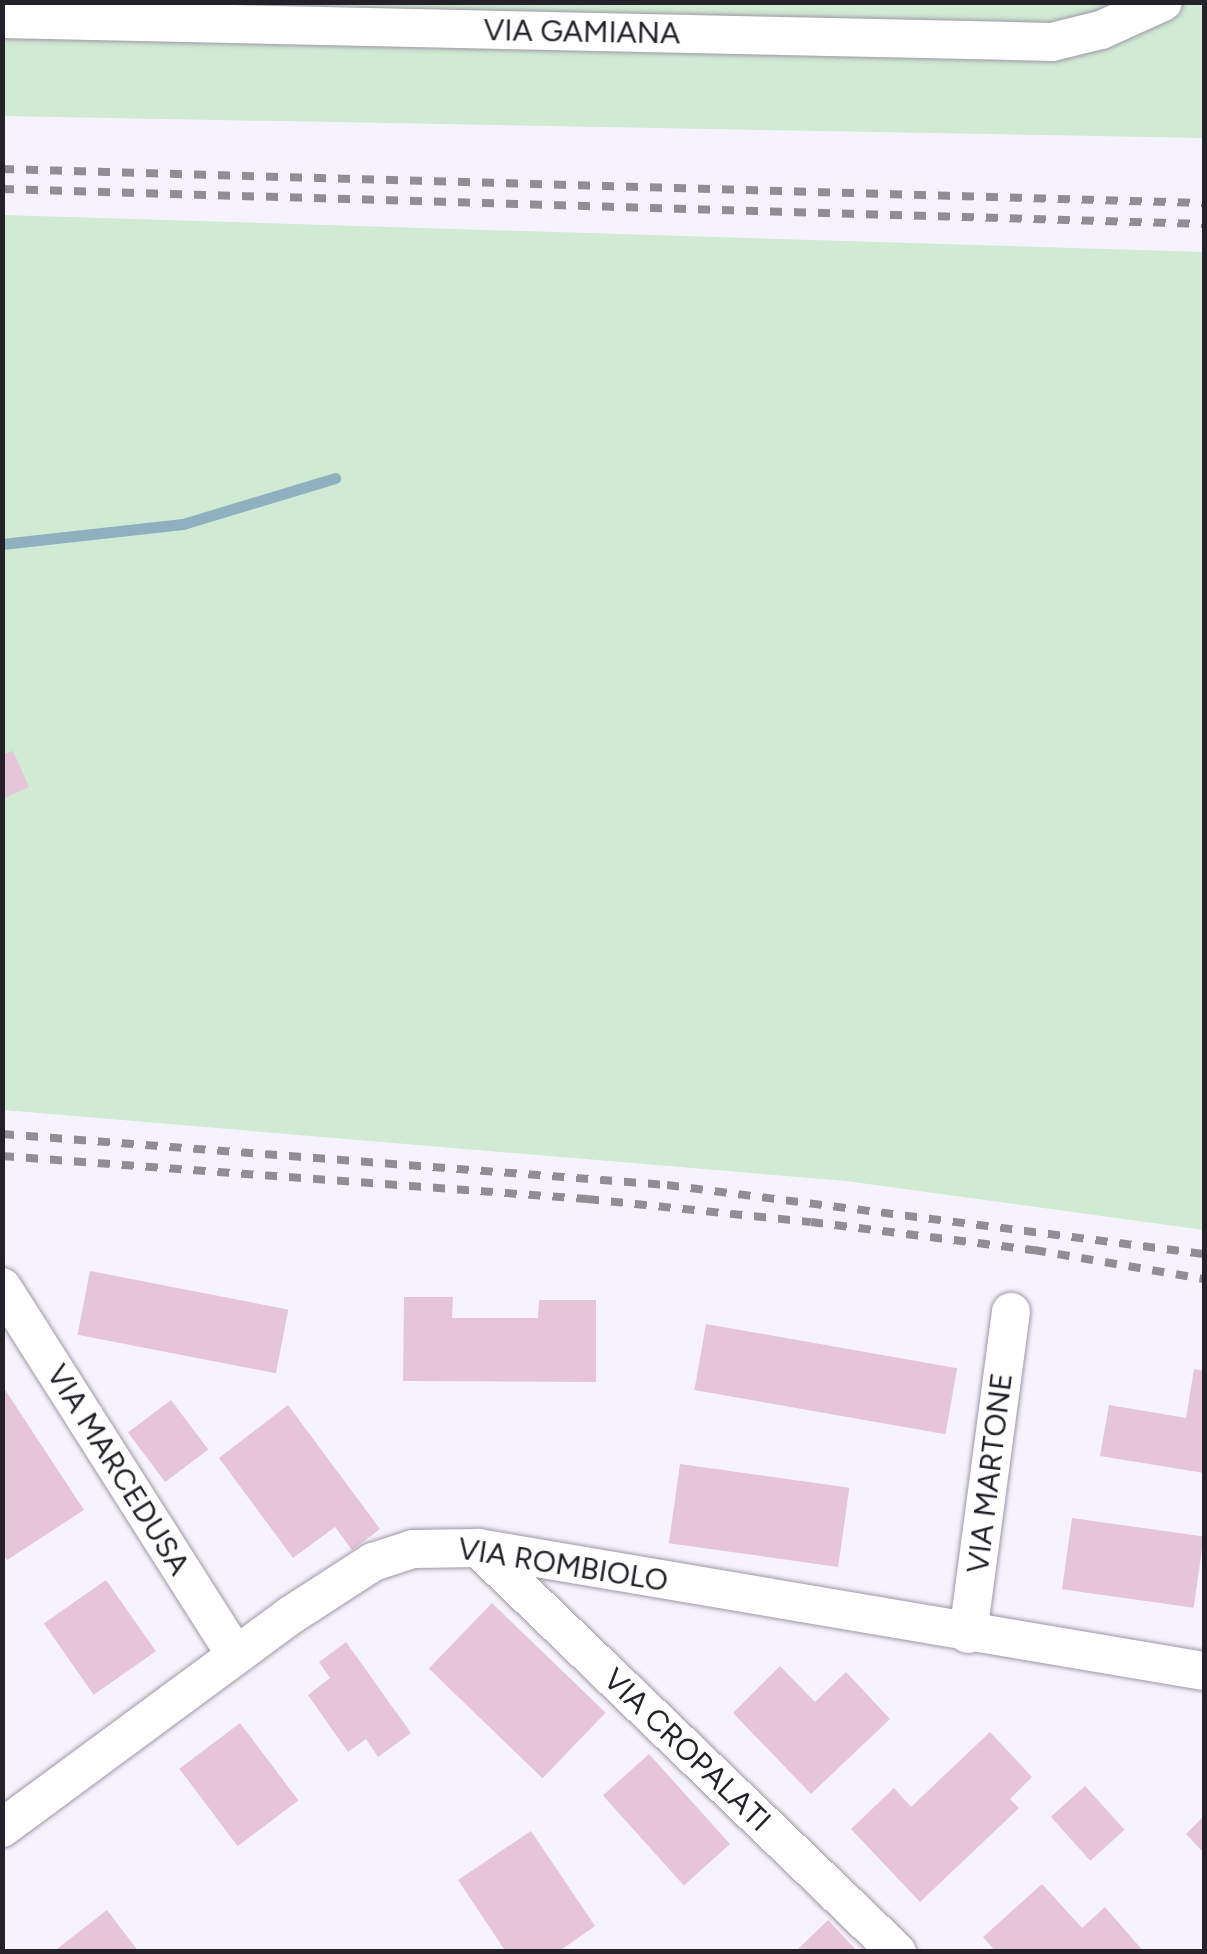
<!DOCTYPE html>
<style>
body{margin:0}
#map{position:relative;width:1207px;height:1954px;overflow:hidden;background:#f7f3fd;font-family:Figtree,sans-serif}
div>[style]{position:absolute}
[style*='--x']{left:calc(var(--x)*1px);top:calc(var(--y)*1px);width:calc(var(--w)*1px);rotate:calc(var(--a)*1deg)}
.green>*{inset:0;background:#d0ead3}
.stream>*{height:11px;margin:-5.5px;padding:0 5.5px;transform-origin:5.5px;border-radius:5.5px;background:#8eb0bf}
.building>*{inset:0;background:#e5c5d7;transform-origin:0 0}
.roads{filter:drop-shadow(0 0 2px #9e97a7) drop-shadow(0 0 2px #9e97a7)}
.minor>*{height:38px;margin:-19px;padding:0 19px;transform-origin:19px;border-radius:19px;background:#fff}
.rail>*{height:8px;margin-top:-4px;transform-origin:0;background:repeating-linear-gradient(90deg,#908d95 0 12px,transparent 0 24px)}
span{translate:-50% -50%;white-space:nowrap;text-align:center;line-height:1.15;-webkit-text-stroke:8px #fff;paint-order:stroke}
.street-label{font-size:30px;color:#242128}
.frame{position:absolute;inset:0;border:5px solid #242128;pointer-events:none}
</style>
<div id="map">
<div class="green">
<div style="clip-path:polygon(3px 3px,1204px 3px,1204px 138px,3px 116px)"></div>
<div style="clip-path:polygon(2px 215px,1204px 252px,1204px 1230px,846px 1181px,3px 1110px)"></div>
</div>
<div class="stream">
<div style="--x:2;--y:544;--w:182;--a:-6.3"></div>
<div style="--x:183;--y:524;--w:159;--a:-16.8"></div>
</div>
<div class="building">
<div style="clip-path:polygon(13px 751px,29px 787px,2px 799px,2px 755px)"></div>
<div style="left:90px;top:1271px;width:202px;height:65px;rotate:11deg"></div>
<div style="clip-path:polygon(404px 1297px,453px 1297px,452px 1318px,538px 1318px,539px 1300px,596px 1300px,596px 1382px,403px 1381px)"></div>
<div style="left:706px;top:1324px;width:255px;height:67px;rotate:10deg"></div>
<div style="clip-path:polygon(1194px 1369px,1204px 1371px,1204px 1473px,1100px 1456px,1109px 1405px,1186px 1418px)"></div>
<div style="clip-path:polygon(2px 1385px,84px 1510px,7px 1560px,2px 1554px)"></div>
<div style="left:171px;top:1400px;width:62px;height:54px;rotate:53deg"></div>
<div style="clip-path:polygon(288px 1405px,380px 1529px,352px 1550px,335px 1527px,293px 1558px,219px 1458px)"></div>
<div style="left:680px;top:1464px;width:171px;height:80px;rotate:8deg"></div>
<div style="left:1072px;top:1518px;width:133px;height:72px;rotate:8deg"></div>
<div style="left:106px;top:1580px;width:87px;height:76px;rotate:55deg"></div>
<div style="left:492px;top:1603px;width:158px;height:91px;rotate:44deg"></div>
<div style="clip-path:polygon(346px 1642px,411px 1733px,378px 1757px,366px 1739px,348px 1752px,308px 1695px,330px 1678px,319px 1662px)"></div>
<div style="clip-path:polygon(780px 1666px,815px 1702px,846px 1672px,890px 1719px,811px 1794px,733px 1713px)"></div>
<div style="left:240px;top:1723px;width:97px;height:76px;rotate:53deg"></div>
<div style="clip-path:polygon(990px 1732px,1032px 1777px,1010px 1799px,1019px 1808px,920px 1902px,851px 1829px,894px 1788px,911px 1807px)"></div>
<div style="left:649px;top:1754px;width:121px;height:62px;rotate:48deg"></div>
<div style="left:1085px;top:1786px;width:59px;height:46px;rotate:48deg"></div>
<div style="clip-path:polygon(1204px 1816px,1204px 1853px,1186px 1834px)"></div>
<div style="clip-path:polygon(531px 1831px,595px 1926px,558px 1952px,506px 1952px,458px 1880px)"></div>
<div style="clip-path:polygon(1042px 1884px,1082px 1928px,1105px 1907px,1144px 1952px,996px 1952px,983px 1937px)"></div>
<div style="clip-path:polygon(107px 1910px,139px 1952px,53px 1952px)"></div>
<div style="clip-path:polygon(828px 1920px,858px 1952px,795px 1952px)"></div>
</div>
<div class="roads">
<div class="minor">
<div style="--x:2;--y:19;--w:1050;--a:1.25"></div>
<div style="--x:1052;--y:42;--w:50;--a:-13.8"></div>
<div style="--x:1101;--y:30;--w:68;--a:-24.3"></div>
<div style="--x:2;--y:1287;--w:433;--a:57.6"></div>
<div style="--x:478;--y:1548;--w:582;--a:43.96"></div>
<div style="--x:968;--y:1634;--w:325;--a:-82.4"></div>
<div style="--x:2;--y:1828;--w:359;--a:-36.4"></div>
<div style="--x:291;--y:1615;--w:98;--a:-32.9"></div>
<div style="--x:373;--y:1562;--w:42;--a:-18"></div>
<div style="--x:413;--y:1549;--w:65;--a:-0.9"></div>
<div style="--x:478;--y:1548;--w:736;--a:9.62"></div>
</div>
</div>
<div class="rail">
<div style="--x:2;--y:169;--w:1202;--a:1.62"></div>
<div style="--x:2;--y:189;--w:1203;--a:1.67"></div>
<div style="--x:2;--y:1134;--w:667;--a:4.39"></div>
<div style="--x:667;--y:1185;--w:541;--a:7.32"></div>
<div style="--x:2;--y:1156;--w:587;--a:4.2"></div>
<div style="--x:587;--y:1199;--w:225;--a:5.9"></div>
<div style="--x:811;--y:1222;--w:225;--a:7.2"></div>
<div style="--x:1034;--y:1250;--w:172;--a:9.7"></div>
</div>
<div class="street-label">
<span style="left:582px;top:32px;rotate:1deg">VIA GAMIANA</span>
<span style="left:118px;top:1470px;rotate:58deg">VIA MARCEDUSA</span>
<span style="left:990px;top:1473px;rotate:-83deg">VIA MARTONE</span>
<span style="left:563px;top:1565px;rotate:9deg">VIA ROMBIOLO</span>
<span style="left:687px;top:1750px;rotate:44deg">VIA CROPALATI</span>
</div>
<div class="frame"></div>
</div>
